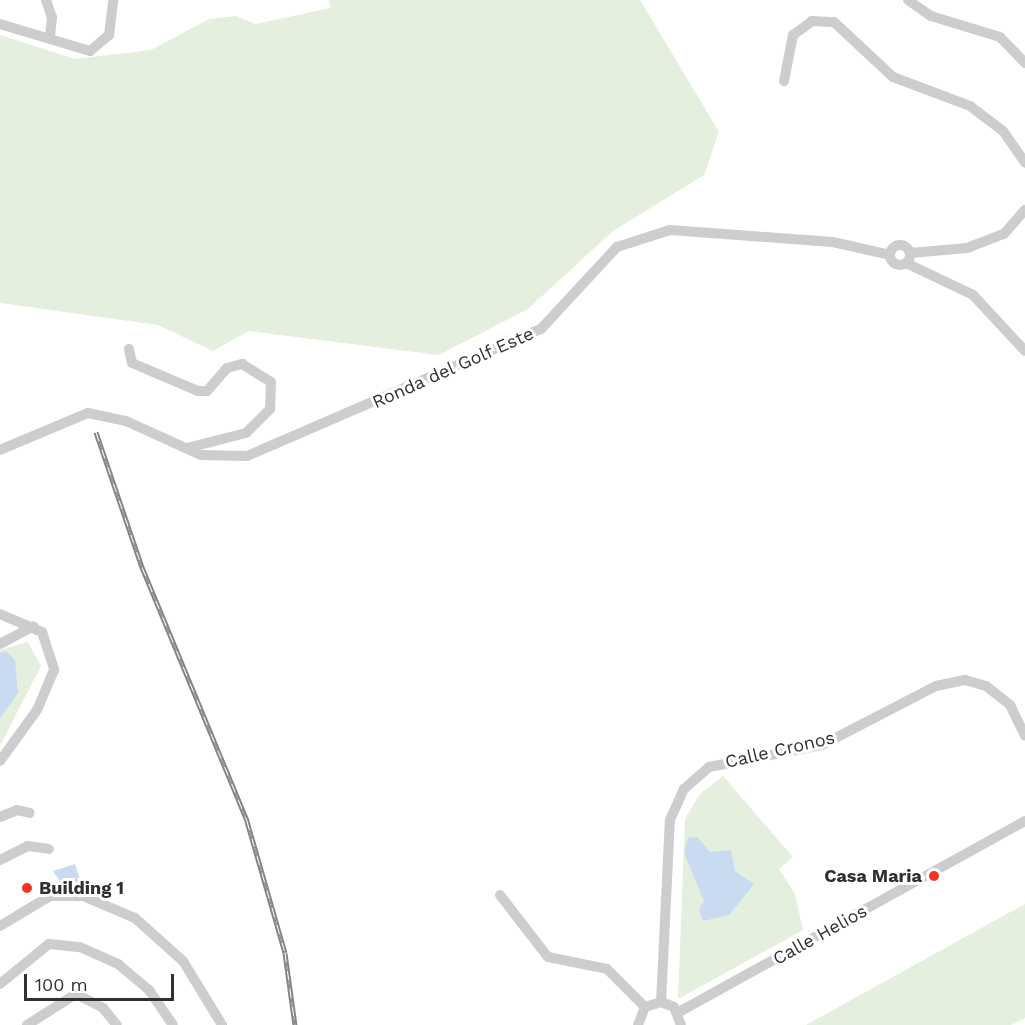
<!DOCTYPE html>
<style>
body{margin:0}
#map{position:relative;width:1025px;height:1025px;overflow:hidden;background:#fff;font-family:"Work Sans",sans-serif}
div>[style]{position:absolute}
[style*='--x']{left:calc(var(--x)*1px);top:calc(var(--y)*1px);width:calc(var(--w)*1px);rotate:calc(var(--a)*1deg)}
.green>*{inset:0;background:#e4efdd}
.water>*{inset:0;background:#c8dbf0}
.minor>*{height:10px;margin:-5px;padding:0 5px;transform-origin:5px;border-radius:5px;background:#cdcdcd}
.minor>.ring{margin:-5px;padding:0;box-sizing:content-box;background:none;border:10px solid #cdcdcd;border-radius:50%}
.rail>*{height:5px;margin-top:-2.5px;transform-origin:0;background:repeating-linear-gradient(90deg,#fff 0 9px,#858585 0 18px);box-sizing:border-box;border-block:2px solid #858585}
.dots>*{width:16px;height:16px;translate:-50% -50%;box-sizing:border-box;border:3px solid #fff;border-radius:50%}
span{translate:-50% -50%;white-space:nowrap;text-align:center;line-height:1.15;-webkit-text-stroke:6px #fff;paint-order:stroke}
.street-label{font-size:18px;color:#303030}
.poi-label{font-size:18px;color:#303030;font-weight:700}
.right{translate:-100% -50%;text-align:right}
.left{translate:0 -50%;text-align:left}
.scale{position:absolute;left:24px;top:974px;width:150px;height:27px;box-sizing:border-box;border:3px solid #303030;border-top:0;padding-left:8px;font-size:18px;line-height:21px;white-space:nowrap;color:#303030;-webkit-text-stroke:4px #fff;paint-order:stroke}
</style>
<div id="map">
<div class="green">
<div style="clip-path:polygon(329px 0,640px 0,719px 132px,704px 175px,613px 231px,528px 309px,439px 355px,249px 331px,213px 351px,158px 325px,0 303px,0 35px,75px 59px,151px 50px,209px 19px,236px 16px,256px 24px,330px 8px)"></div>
<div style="clip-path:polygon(28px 642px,41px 666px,0 746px,0 650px)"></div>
<div style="clip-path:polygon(723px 776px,793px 857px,779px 869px,795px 894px,803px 930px,678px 999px,685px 819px,699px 795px)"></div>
<div style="clip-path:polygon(1025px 904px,1025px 1018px,1011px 1025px,806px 1025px)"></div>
</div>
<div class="water">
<div style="clip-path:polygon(6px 651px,15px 660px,18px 693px,0 718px,0 653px)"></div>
<div style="clip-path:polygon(697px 837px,710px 852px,731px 850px,735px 871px,754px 884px,729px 915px,703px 921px,699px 910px,704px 901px,684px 853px,688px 838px)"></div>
<div style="clip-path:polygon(75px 864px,81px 883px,62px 884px,53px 871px)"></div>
</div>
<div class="minor">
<div style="--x:46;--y:0;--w:18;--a:71"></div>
<div style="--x:52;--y:17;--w:20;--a:96"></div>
<div style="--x:908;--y:0;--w:28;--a:35"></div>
<div style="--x:931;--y:16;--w:72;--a:16.9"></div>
<div style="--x:1000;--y:37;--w:36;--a:46"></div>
<div style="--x:0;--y:24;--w:94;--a:16.7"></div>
<div style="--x:90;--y:51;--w:25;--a:-40"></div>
<div style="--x:109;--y:35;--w:35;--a:-83"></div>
<div style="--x:784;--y:81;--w:47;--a:-78.9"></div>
<div style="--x:793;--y:35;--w:24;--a:-36"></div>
<div style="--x:812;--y:21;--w:22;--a:3"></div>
<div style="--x:834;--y:22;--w:81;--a:43"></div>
<div style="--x:893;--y:77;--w:82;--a:20.6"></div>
<div style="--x:970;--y:106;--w:41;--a:37.1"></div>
<div style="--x:1003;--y:131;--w:39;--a:55"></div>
<div class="ring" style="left:890px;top:245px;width:10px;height:10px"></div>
<div style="--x:910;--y:253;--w:57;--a:-5"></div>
<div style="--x:967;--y:248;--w:40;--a:-21"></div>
<div style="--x:1004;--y:234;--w:32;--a:-49"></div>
<div style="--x:906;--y:263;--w:74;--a:25.5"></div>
<div style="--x:973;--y:295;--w:76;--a:47.1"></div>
<div style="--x:129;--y:349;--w:14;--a:78"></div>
<div style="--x:132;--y:363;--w:72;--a:23"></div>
<div style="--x:198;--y:391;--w:9;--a:0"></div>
<div style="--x:207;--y:391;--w:30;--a:-49"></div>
<div style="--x:227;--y:368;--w:16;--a:-15"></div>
<div style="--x:242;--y:364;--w:34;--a:32"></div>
<div style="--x:271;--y:382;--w:27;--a:92"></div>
<div style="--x:270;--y:409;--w:34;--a:135"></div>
<div style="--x:246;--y:433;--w:61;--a:165.7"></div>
<div style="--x:0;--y:450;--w:95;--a:-22.8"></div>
<div style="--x:88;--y:413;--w:39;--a:12"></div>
<div style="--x:126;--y:421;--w:82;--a:24.4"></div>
<div style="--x:201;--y:455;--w:46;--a:1.2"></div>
<div style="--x:247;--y:456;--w:320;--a:-23.4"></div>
<div style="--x:541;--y:329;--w:112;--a:-47.2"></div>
<div style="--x:617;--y:247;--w:56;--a:-17.8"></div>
<div style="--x:670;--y:230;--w:163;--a:4.2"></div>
<div style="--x:833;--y:242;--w:58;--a:12.8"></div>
<div style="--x:0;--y:614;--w:46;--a:23.2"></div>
<div style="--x:42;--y:632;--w:40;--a:72"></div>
<div style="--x:54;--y:670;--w:43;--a:113"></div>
<div style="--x:37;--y:710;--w:63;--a:126"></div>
<div style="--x:0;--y:644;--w:38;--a:-28"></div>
<div style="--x:0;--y:817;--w:18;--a:-22"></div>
<div style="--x:17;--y:810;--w:13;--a:13"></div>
<div style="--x:0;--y:860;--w:31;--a:-27"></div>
<div style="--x:28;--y:846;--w:21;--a:8"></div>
<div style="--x:500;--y:895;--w:78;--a:52.3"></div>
<div style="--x:548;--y:957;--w:60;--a:11.5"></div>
<div style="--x:607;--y:969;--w:54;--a:45"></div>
<div style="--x:0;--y:926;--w:58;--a:-31"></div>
<div style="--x:50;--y:896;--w:33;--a:0"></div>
<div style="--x:83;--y:896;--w:56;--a:22.9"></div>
<div style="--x:135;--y:918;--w:64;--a:41.9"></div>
<div style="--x:183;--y:961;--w:75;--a:58.6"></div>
<div style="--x:0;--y:984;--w:63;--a:-39.2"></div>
<div style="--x:49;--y:944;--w:31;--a:6"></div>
<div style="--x:80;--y:947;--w:42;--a:24.1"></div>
<div style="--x:118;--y:964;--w:40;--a:40"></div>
<div style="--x:149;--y:990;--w:42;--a:55.6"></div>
<div style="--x:661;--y:1002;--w:182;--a:-87.2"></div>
<div style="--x:670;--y:820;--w:34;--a:-66"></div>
<div style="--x:684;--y:789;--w:33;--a:-41"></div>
<div style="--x:709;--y:767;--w:115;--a:-11"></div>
<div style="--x:822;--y:745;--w:128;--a:-27.4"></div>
<div style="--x:936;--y:686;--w:30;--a:-12"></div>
<div style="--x:965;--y:680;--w:22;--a:16"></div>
<div style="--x:986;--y:686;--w:31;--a:38"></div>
<div style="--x:1010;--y:705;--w:34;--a:64"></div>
<div style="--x:679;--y:1012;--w:395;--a:-28.9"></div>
<div style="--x:27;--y:1025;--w:58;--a:-32.3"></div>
<div style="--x:76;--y:994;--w:30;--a:27"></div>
<div style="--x:103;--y:1008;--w:22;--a:51"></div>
<div style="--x:638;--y:1025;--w:19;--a:-69"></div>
<div style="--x:645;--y:1007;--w:17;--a:-17"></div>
<div style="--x:661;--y:1002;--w:14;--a:21"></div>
<div style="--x:674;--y:1007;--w:19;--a:69"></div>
</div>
<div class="rail">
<div style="--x:96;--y:432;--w:143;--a:71.2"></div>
<div style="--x:142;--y:567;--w:275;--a:67.5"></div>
<div style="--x:247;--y:821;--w:137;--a:73.9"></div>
<div style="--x:285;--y:953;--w:73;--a:82.1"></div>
</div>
<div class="dots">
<div style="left:934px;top:876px;background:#f63323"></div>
<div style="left:27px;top:888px;background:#f63323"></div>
</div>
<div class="street-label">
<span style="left:453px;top:368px;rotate:-24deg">Ronda del Golf Este</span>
<span style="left:780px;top:750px;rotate:-13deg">Calle Cronos</span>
<span style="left:820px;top:935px;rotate:-29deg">Calle Helios</span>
</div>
<div class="poi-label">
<span class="right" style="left:922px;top:876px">Casa Maria</span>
<span class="left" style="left:39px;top:888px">Building 1</span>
</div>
<div class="scale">100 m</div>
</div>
